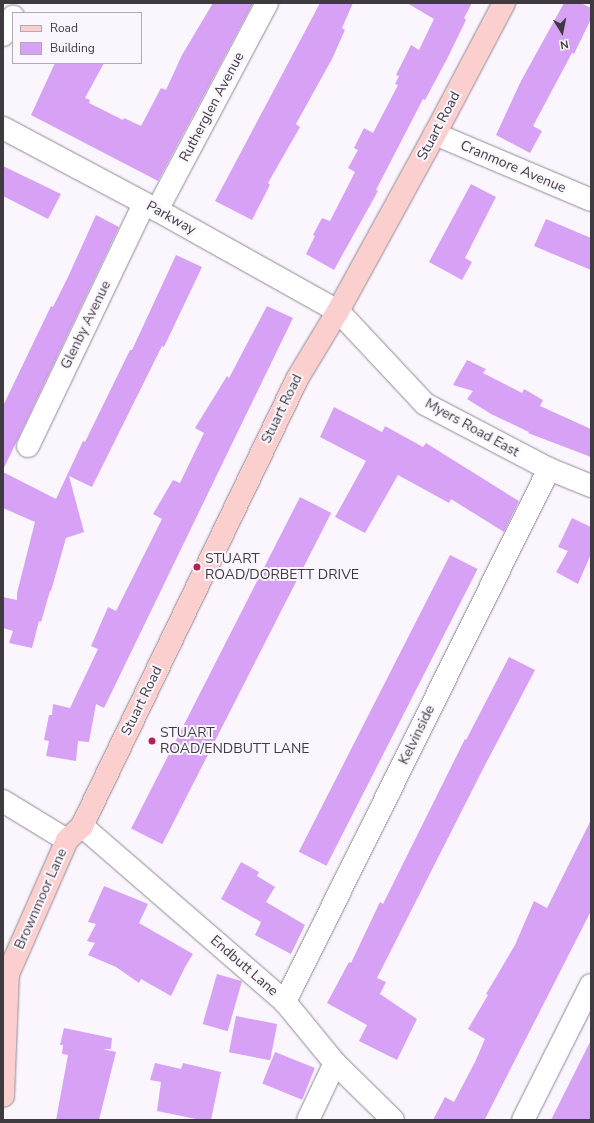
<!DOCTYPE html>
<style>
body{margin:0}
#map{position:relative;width:594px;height:1123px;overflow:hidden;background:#fbf6fe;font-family:"Nunito Sans",sans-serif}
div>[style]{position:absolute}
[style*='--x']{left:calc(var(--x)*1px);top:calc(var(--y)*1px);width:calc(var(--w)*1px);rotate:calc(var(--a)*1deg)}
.building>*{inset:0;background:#d7a1f5;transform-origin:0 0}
.roads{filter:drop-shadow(0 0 1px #918996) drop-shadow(0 0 1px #918996)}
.street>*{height:22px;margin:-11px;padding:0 11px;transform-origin:11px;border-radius:11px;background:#fff}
.secondary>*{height:22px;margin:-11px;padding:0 11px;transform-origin:11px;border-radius:11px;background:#facfce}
.dots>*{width:11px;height:11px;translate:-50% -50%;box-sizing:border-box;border:2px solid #fbf6fe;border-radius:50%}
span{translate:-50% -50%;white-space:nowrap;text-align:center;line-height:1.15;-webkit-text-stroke:4px #fbf6fe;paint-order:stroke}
.street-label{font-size:14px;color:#3e3a40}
.poi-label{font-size:14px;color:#3e3a40}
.left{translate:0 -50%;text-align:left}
.frame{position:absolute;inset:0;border:4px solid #3e3a40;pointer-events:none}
.legend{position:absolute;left:12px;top:12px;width:130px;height:52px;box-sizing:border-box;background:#fbf6fe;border:1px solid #afabb2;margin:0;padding:5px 7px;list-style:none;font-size:12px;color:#3e3a40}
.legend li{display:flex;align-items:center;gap:8px;height:20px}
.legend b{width:20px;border:1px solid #afabb2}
.north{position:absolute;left:542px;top:12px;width:40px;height:40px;-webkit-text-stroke:3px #fbf6fe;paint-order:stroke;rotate:170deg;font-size:11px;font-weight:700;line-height:16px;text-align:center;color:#3e3a40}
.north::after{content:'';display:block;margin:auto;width:14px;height:18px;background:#3e3a40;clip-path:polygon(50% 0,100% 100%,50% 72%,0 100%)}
</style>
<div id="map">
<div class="building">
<div style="clip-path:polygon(213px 3px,253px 3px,158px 181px,31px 115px,55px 63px,104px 63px,85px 98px,90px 100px,89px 103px,123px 120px,124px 118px,141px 126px,161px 88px,166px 90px,182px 55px)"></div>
<div style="clip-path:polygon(320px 3px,353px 3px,342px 28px,345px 30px,332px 59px,296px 124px,300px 127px,268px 183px,270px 185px,252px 220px,215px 201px)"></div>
<div style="clip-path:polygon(407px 3px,472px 3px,464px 18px,466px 20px,447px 59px,425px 100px,423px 99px,376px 190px,378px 191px,334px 270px,306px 254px,315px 236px,313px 235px,322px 218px,330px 221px,355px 172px,348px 168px,358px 150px,354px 148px,364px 128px,373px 133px,398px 85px,395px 84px,399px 76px,396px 75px,411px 45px,419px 50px,434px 19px)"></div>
<div style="clip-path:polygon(564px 3px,581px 3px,591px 8px,591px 19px,574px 54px,572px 53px,533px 126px,542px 131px,530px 153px,496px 135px,521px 81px)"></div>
<div style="clip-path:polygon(3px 166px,61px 194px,48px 219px,3px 196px)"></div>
<div style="clip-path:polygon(471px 184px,496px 197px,465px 258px,472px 262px,462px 280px,429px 262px)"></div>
<div style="clip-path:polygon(96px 215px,119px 227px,3px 470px,3px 406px,51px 306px,53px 307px,68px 277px)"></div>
<div style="clip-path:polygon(546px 219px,591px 238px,591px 270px,534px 246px)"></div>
<div style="clip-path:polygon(176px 255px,202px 267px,164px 347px,162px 346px,92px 487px,69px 476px,84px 532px,66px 538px,51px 591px,50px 591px,41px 622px,39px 621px,32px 648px,9px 643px,13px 631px,3px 628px,3px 597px,17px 600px,17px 593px,35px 522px,3px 508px,3px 472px,56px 499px,83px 441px,85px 442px,130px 350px,132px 350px)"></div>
<div style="clip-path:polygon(267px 306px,293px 318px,104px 708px,96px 704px,89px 742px,78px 741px,76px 761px,46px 756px,49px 741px,44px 740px,49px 715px,52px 715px,53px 704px,70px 708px,98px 649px,91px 646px,108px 607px,116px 611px,162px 519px,153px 514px,173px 480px,180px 483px,204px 433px,195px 428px,227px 376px,229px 378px)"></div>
<div style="clip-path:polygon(467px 360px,486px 369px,483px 373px,522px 393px,524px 389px,543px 400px,540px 406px,591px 429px,591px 457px,528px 433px,529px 432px,491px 414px,467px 399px,473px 391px,453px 385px)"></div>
<div style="clip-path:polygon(334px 407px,382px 432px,385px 426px,423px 447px,426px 443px,519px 501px,504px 532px,451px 499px,449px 503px,398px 475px,365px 533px,335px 517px,366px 461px,320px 437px)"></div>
<div style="left:300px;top:497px;width:35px;height:372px;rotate:27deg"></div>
<div style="clip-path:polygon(572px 518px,591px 527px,591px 554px,578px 584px,556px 572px,568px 551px,558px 547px)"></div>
<div style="left:450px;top:555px;width:31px;height:333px;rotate:27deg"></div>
<div style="clip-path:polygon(509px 657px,535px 670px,483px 769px,377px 978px,386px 982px,380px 994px,417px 1019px,397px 1060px,359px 1041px,367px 1025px,327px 1003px,349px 962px,351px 963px,380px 902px,383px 904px,465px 739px,466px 740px)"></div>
<div style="clip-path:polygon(591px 820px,591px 911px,485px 1119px,488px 1120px,433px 1120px,445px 1097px,454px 1102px,475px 1062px,485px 1039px,468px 1029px,488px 995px,486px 994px,515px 945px,534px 901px,547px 908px)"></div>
<div style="clip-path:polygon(241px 862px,259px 872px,257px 876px,275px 887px,266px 902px,305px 925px,291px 954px,255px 935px,261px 922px,221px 899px)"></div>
<div style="clip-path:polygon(104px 886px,148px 904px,139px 923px,193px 954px,185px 967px,171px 996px,141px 979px,139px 983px,116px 967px,88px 955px,95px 943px,87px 941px,96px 924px,88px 922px)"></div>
<div style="left:217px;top:974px;width:26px;height:52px;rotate:16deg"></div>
<div style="left:236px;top:1016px;width:42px;height:37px;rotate:11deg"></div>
<div style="clip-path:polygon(64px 1028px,112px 1038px,111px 1049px,103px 1049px,116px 1052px,99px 1120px,56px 1120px,68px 1055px,62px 1054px,63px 1045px,60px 1045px)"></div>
<div style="clip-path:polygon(591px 1040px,591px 1120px,551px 1120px)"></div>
<div style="left:275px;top:1052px;width:43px;height:34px;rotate:22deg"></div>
<div style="clip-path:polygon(155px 1063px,181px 1069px,183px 1063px,221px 1072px,211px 1120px,201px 1120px,157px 1111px,161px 1082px,150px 1080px)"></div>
</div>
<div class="roads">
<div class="street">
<div style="--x:3;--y:35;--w:21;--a:-61"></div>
<div style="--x:3;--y:128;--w:174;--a:28"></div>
<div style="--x:157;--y:210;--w:207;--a:29.2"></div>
<div style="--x:338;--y:311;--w:127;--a:46.9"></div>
<div style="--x:425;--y:404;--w:140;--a:27.7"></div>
<div style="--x:549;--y:469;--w:45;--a:22"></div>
<div style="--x:435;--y:134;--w:169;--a:22.9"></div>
<div style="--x:157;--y:210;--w:234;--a:-62"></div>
<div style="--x:28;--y:446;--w:268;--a:-64.4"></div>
<div style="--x:3;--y:801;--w:75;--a:31.4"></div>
<div style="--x:82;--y:826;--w:269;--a:40.9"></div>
<div style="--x:285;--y:1002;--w:79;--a:50.7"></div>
<div style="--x:335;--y:1063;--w:81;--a:44.5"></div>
<div style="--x:285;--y:1002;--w:595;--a:-63.65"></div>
<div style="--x:308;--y:1120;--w:63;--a:-64.7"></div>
<div style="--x:523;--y:1120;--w:151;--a:-63.3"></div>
</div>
<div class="secondary">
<div style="--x:3;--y:1096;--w:122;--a:-87.7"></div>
<div style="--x:8;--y:974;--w:146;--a:-66.2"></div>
<div style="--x:67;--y:840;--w:21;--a:-43"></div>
<div style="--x:82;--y:826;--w:496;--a:-64.3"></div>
<div style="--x:297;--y:379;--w:79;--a:-58.9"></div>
<div style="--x:338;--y:311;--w:202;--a:-61.3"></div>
<div style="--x:435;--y:134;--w:148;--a:-62.2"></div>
</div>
</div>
<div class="dots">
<div style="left:197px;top:567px;background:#b22252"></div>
<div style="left:152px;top:741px;background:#b22252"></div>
</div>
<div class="street-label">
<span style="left:212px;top:107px;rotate:-62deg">Rutherglen Avenue</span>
<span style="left:439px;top:126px;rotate:-62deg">Stuart Road</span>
<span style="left:513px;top:167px;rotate:23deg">Cranmore Avenue</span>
<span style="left:171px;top:218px;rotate:29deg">Parkway</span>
<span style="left:86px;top:325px;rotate:-64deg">Glenby Avenue</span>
<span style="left:282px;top:409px;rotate:-64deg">Stuart Road</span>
<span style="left:472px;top:428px;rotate:29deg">Myers Road East</span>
<span style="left:142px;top:701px;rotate:-64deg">Stuart Road</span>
<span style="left:417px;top:735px;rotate:-64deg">Kelvinside</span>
<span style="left:41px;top:899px;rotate:-66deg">Brownmoor Lane</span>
<span style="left:244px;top:966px;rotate:41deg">Endbutt Lane</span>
</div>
<div class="poi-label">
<span class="left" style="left:205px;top:567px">STUART<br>ROAD/DORBETT DRIVE</span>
<span class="left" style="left:160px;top:741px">STUART<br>ROAD/ENDBUTT LANE</span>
</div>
<div class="frame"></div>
<ul class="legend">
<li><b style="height:5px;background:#facfce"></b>Road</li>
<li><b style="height:11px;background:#d7a1f5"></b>Building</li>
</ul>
<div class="north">N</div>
</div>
